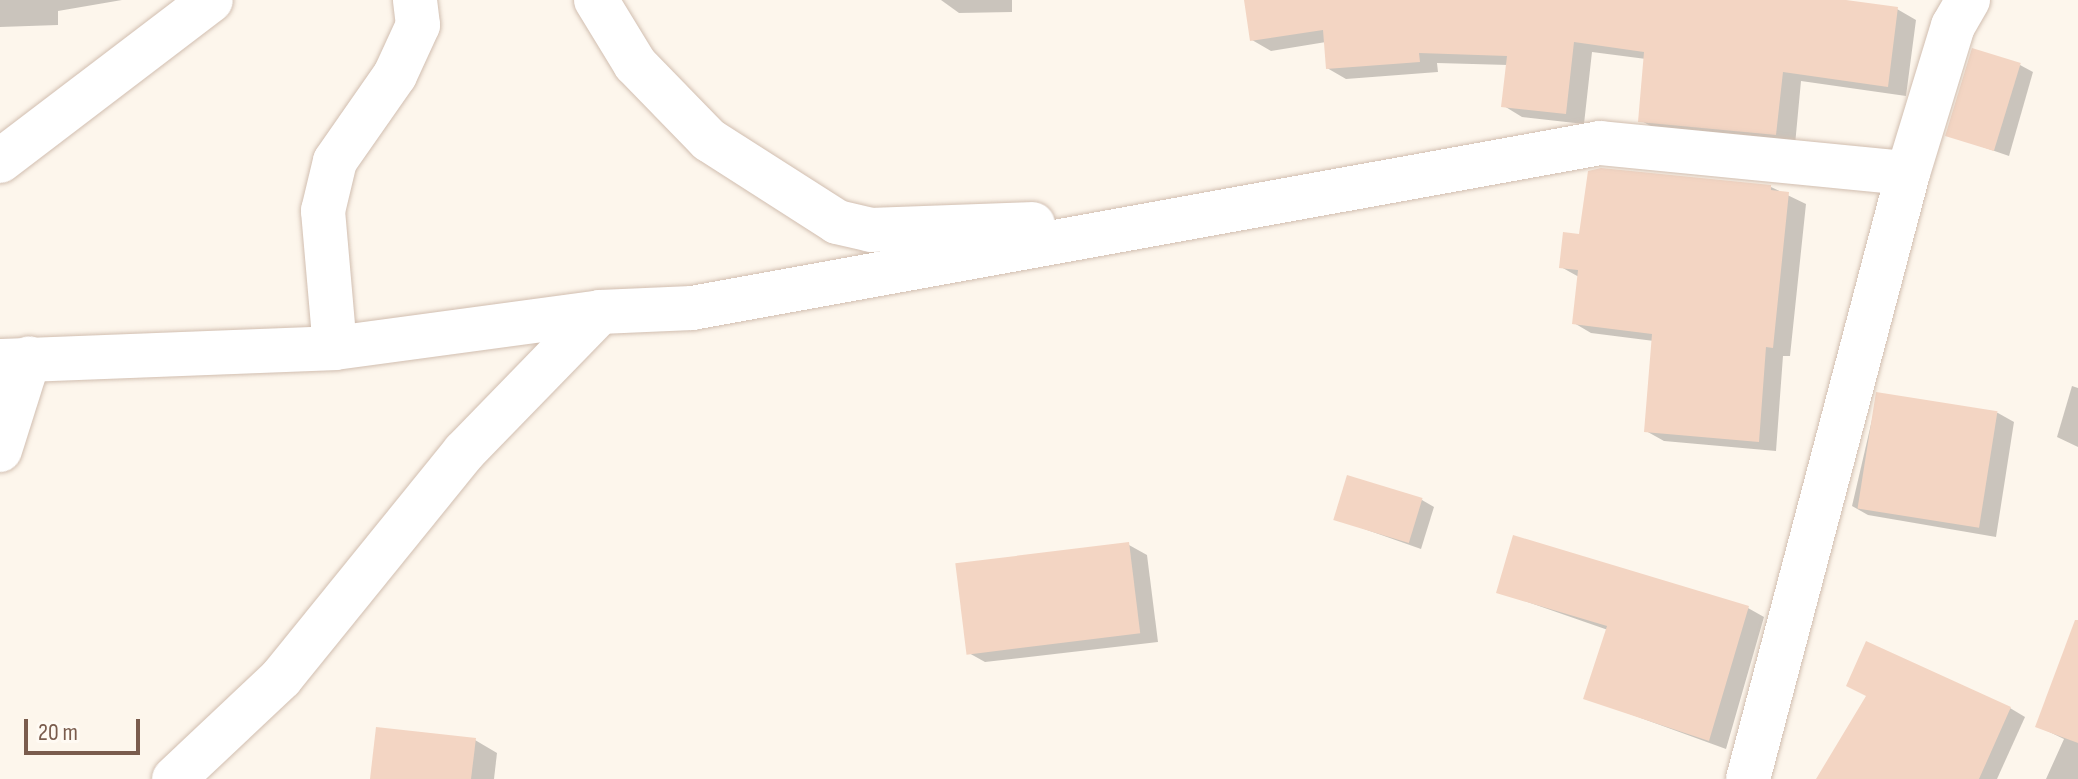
<!DOCTYPE html>
<style>
body{margin:0}
#map{position:relative;width:2078px;height:779px;overflow:hidden;background:#fdf6ec;font-family:"Sofia Sans Condensed",sans-serif}
div>[style]{position:absolute}
[style*='--x']{left:calc(var(--x)*1px);top:calc(var(--y)*1px);width:calc(var(--w)*1px);rotate:calc(var(--a)*1deg)}
.shadow>*{inset:0;background:#0003}
.building>*{inset:0;background:#f3d5c3;transform-origin:0 0}
.roads{filter:drop-shadow(0 0 2px #d1beb0) drop-shadow(0 0 2px #d1beb0)}
.street>*{height:44px;margin:-22px;padding:0 22px;transform-origin:22px;border-radius:22px;background:#fff}
span{translate:-50% -50%;white-space:nowrap;text-align:center;line-height:1.15;-webkit-text-stroke:6px #fffaf3;paint-order:stroke}
.scale{position:absolute;left:24px;top:719px;width:116px;height:36px;box-sizing:border-box;border:4px solid #7a5c4d;border-top:0;padding-left:10px;font-size:24px;line-height:28px;white-space:nowrap;color:#7a5c4d;-webkit-text-stroke:6px #fffaf3;paint-order:stroke}
</style>
<div id="map">
<div class="shadow">
<div style="clip-path:polygon(0 0,122px 0,58px 11px,58px 25px,0 27px)"></div>
<div style="clip-path:polygon(941px 0,1012px 0,1012px 12px,959px 13px)"></div>
<div style="clip-path:polygon(1246px 0,1831px 0,1897px 9px,1916px 20px,1906px 96px,1801px 81px,1795px 145px,1659px 131px,1640px 120px,1646px 59px,1592px 52px,1584px 124px,1522px 117px,1504px 106px,1508px 65px,1437px 63px,1438px 72px,1346px 79px,1327px 68px,1326px 42px,1271px 51px,1252px 40px)"></div>
<div style="clip-path:polygon(2020px 65px,2033px 72px,2009px 156px,1948px 135px)"></div>
<div style="clip-path:polygon(1771px 187px,1806px 204px,1790px 356px,1783px 356px,1776px 451px,1664px 441px,1646px 431px,1654px 341px,1591px 333px,1574px 323px,1579px 277px,1561px 267px,1581px 236px)"></div>
<div style="clip-path:polygon(2072px 386px,2078px 388px,2078px 447px,2057px 437px)"></div>
<div style="clip-path:polygon(1878px 394px,1998px 413px,2014px 422px,1996px 537px,1868px 515px,1852px 506px)"></div>
<div style="clip-path:polygon(1422px 500px,1434px 507px,1421px 549px,1336px 519px)"></div>
<div style="clip-path:polygon(1129px 545px,1147px 555px,1158px 642px,985px 662px,967px 652px)"></div>
<div style="clip-path:polygon(1499px 592px,1748px 608px,1764px 617px,1726px 749px,1586px 698px,1608px 630px)"></div>
<div style="clip-path:polygon(2078px 677px,2078px 779px,2046px 779px,2064px 739px,2037px 726px)"></div>
<div style="clip-path:polygon(2010px 708px,2025px 717px,1997px 779px,1832px 779px)"></div>
<div style="clip-path:polygon(475px 740px,497px 753px,494px 779px,372px 779px)"></div>
</div>
<div class="building">
<div style="clip-path:polygon(1244px 0,1846px 0,1898px 7px,1888px 87px,1783px 72px,1776px 135px,1638px 122px,1644px 52px,1574px 42px,1566px 114px,1501px 107px,1507px 56px,1419px 53px,1420px 62px,1326px 69px,1323px 30px,1250px 41px)"></div>
<div style="left:1972px;top:48px;width:51px;height:92px;rotate:17deg"></div>
<div style="clip-path:polygon(1601px 168px,1771px 185px,1771px 190px,1789px 192px,1773px 348px,1766px 347px,1759px 442px,1644px 432px,1652px 334px,1572px 324px,1578px 270px,1559px 268px,1563px 232px,1579px 234px,1588px 171px)"></div>
<div style="left:1876px;top:392px;width:123px;height:118px;rotate:9deg"></div>
<div style="left:1347px;top:475px;width:79px;height:47px;rotate:17deg"></div>
<div style="clip-path:polygon(1513px 535px,1749px 606px,1709px 741px,1583px 699px,1607px 626px,1496px 593px)"></div>
<div style="left:1129px;top:542px;width:92px;height:175px;rotate:83deg"></div>
<div style="clip-path:polygon(2075px 620px,2078px 620px,2078px 743px,2035px 727px)"></div>
<div style="clip-path:polygon(1866px 641px,2011px 707px,1979px 779px,1816px 779px,1866px 696px,1846px 686px)"></div>
<div style="clip-path:polygon(376px 727px,476px 738px,471px 779px,370px 779px)"></div>
</div>
<div class="roads">
<div class="street">
<div style="--x:596;--y:0;--w:75;--a:58.6"></div>
<div style="--x:635;--y:64;--w:106;--a:45.8"></div>
<div style="--x:709;--y:140;--w:152;--a:32.6"></div>
<div style="--x:837;--y:222;--w:35;--a:13"></div>
<div style="--x:871;--y:230;--w:162;--a:-2.1"></div>
<div style="--x:0;--y:161;--w:265;--a:-37.3"></div>
<div style="--x:335;--y:348;--w:138;--a:-95"></div>
<div style="--x:323;--y:211;--w:51;--a:-76.5"></div>
<div style="--x:335;--y:161;--w:105;--a:-55.1"></div>
<div style="--x:395;--y:75;--w:55;--a:-65.3"></div>
<div style="--x:418;--y:25;--w:25;--a:-97"></div>
<div style="--x:0;--y:361;--w:335;--a:-2.2"></div>
<div style="--x:335;--y:348;--w:267;--a:-7.7"></div>
<div style="--x:600;--y:312;--w:92;--a:-2.5"></div>
<div style="--x:692;--y:308;--w:923;--a:-10.3"></div>
<div style="--x:1600;--y:143;--w:309;--a:5.6"></div>
<div style="--x:0;--y:450;--w:96;--a:-72.5"></div>
<div style="--x:174;--y:779;--w:147;--a:-43.3"></div>
<div style="--x:281;--y:678;--w:291;--a:-51"></div>
<div style="--x:464;--y:452;--w:195;--a:-45.8"></div>
<div style="--x:1748;--y:779;--w:627;--a:-75.21"></div>
<div style="--x:1908;--y:173;--w:154;--a:-73"></div>
<div style="--x:1953;--y:26;--w:30;--a:-60"></div>
</div>
</div>
<div class="scale">20 m</div>
</div>
